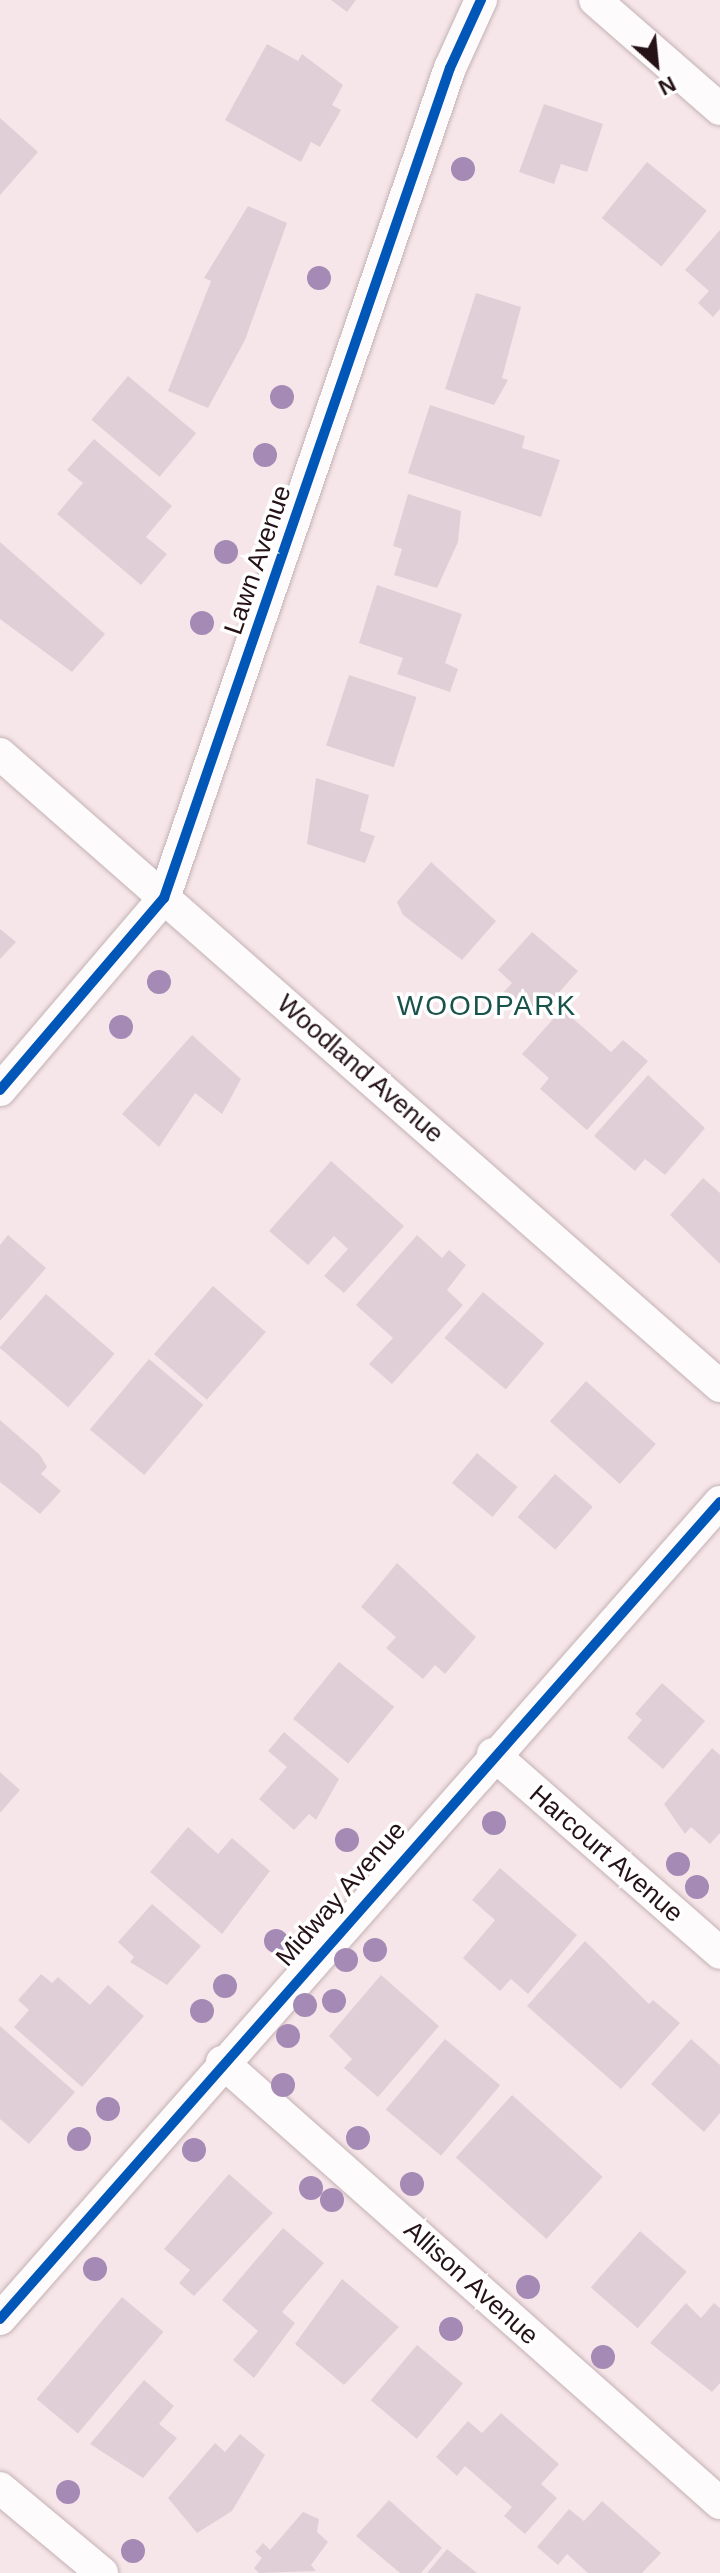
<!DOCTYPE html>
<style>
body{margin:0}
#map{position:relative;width:720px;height:2573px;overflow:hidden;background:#f7e6e9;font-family:Arial,sans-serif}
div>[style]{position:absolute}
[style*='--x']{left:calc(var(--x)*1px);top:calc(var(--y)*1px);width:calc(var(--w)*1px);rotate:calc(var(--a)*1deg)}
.building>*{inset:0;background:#e0cfd6;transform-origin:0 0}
.roads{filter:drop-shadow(0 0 2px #c3b2b5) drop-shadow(0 0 2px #c3b2b5)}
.minor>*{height:32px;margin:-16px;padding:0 16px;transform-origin:16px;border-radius:16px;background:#fefbfc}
.cycleway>*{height:10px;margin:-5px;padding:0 5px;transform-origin:5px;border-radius:5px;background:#0057b8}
.trees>*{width:24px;height:24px;margin:-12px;border-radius:50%;background:#a48ab5}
span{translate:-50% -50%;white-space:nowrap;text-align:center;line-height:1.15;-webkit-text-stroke:7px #fff;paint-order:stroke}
.street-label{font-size:26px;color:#251217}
.neighbourhood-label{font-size:28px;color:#19524b;letter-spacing:2px}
.north{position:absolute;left:616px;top:24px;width:80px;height:80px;-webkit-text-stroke:6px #fff;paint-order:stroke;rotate:153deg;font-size:22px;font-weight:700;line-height:32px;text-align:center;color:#251217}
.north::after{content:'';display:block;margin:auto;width:28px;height:36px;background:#251217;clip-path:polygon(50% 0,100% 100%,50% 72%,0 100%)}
</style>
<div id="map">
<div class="building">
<div style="clip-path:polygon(331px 0,356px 0,347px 12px)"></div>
<div style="clip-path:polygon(267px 44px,298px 61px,302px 54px,343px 85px,332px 105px,341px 110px,320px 147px,311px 142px,301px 162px,225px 120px)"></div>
<div style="clip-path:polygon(544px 104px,603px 124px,587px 172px,561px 164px,554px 184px,519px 172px)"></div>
<div style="clip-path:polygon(0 118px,38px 152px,0 195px)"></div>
<div style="left:647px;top:162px;width:77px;height:72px;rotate:39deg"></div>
<div style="clip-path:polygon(248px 206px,287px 223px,245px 340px,208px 408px,168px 391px,211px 281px,204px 278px)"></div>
<div style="clip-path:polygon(720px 230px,720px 309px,713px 317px,698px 303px,709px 291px,685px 270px)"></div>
<div style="clip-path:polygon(476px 293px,521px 307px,502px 378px,508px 380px,494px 405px,445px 389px)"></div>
<div style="left:128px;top:376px;width:89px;height:57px;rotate:40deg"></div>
<div style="clip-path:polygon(430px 405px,525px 436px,522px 448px,560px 460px,541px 517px,408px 473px)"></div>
<div style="clip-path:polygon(94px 439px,172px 506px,146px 537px,167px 554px,141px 585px,57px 514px,83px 483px,67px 470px)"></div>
<div style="clip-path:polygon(408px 494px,461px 511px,458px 542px,437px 588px,394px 575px,402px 549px,393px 546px)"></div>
<div style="clip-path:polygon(0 542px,105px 634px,72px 672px,0 619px)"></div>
<div style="clip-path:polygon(377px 585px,462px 614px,445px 663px,458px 669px,450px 692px,397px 674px,403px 658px,359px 643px)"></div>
<div style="left:349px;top:675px;width:71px;height:74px;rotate:18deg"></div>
<div style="clip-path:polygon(316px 778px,369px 795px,360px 831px,375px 836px,365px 863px,307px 844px)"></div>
<div style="clip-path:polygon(431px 862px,496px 921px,462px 960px,403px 915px,397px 902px)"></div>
<div style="clip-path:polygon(0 929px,16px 942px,0 959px)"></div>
<div style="clip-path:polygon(532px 932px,578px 971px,539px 1015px,503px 993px,512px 983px,498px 970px)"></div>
<div style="clip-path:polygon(562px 1009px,611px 1052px,623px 1040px,648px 1061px,587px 1130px,540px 1089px,549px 1078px,522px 1054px)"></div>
<div style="clip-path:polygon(192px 1035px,241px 1079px,222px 1114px,195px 1093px,159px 1147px,122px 1114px)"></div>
<div style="clip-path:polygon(648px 1075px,705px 1128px,665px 1175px,645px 1159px,635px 1171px,594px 1136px)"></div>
<div style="clip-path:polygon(331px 1161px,404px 1226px,344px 1293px,324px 1276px,348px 1249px,334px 1236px,308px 1265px,269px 1231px)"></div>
<div style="clip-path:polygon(703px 1178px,720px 1193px,720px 1264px,670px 1215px)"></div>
<div style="clip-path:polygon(8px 1235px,46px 1268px,0 1321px,0 1245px)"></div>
<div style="clip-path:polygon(417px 1235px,442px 1258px,449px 1250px,466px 1265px,447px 1290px,463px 1305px,392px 1384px,369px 1364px,393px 1338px,356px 1305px)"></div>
<div style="left:213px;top:1286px;width:70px;height:90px;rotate:41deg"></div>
<div style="left:483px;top:1292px;width:80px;height:60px;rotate:40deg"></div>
<div style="left:46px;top:1294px;width:91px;height:71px;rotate:41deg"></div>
<div style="left:149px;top:1359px;width:71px;height:92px;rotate:40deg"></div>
<div style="left:586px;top:1381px;width:94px;height:54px;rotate:42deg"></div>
<div style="clip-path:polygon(0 1420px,40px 1455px,47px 1467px,41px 1474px,61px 1491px,40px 1514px,0 1482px)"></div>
<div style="left:477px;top:1453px;width:53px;height:39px;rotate:40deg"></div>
<div style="left:555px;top:1474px;width:50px;height:57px;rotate:41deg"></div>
<div style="clip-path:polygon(397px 1563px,476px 1637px,445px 1674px,435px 1665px,423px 1679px,386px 1648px,396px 1637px,361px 1607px)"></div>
<div style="left:339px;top:1662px;width:71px;height:73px;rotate:39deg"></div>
<div style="clip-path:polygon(662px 1683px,705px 1721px,663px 1769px,627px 1738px,642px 1720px,635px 1714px)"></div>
<div style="clip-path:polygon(284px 1732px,339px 1779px,316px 1820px,309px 1814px,294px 1830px,259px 1799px,287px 1767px,268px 1751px)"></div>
<div style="clip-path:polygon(712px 1748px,720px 1755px,720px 1833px,710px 1844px,691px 1827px,685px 1834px,664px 1804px)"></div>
<div style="clip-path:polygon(0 1772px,20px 1790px,0 1813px)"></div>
<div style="clip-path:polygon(188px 1827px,218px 1854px,232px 1838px,270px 1871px,222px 1934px,150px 1872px)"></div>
<div style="clip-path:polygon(500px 1868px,577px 1935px,528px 1994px,511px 1979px,500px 1991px,463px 1958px,495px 1920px,472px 1900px)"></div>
<div style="clip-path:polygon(152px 1904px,201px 1946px,167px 1985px,130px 1962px,134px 1957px,118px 1942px)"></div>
<div style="clip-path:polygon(585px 1941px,649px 2004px,653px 2000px,680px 2023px,621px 2089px,527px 2006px)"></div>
<div style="clip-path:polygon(41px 1974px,52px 1983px,58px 1977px,90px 2005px,108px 1985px,144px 2016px,82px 2087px,14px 2027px,29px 2010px,18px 2000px)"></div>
<div style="clip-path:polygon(381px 1975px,439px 2026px,378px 2097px,344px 2068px,352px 2059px,329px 2036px)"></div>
<div style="clip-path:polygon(0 2026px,75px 2092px,29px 2144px,0 2119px)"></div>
<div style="left:445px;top:2039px;width:72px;height:92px;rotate:40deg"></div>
<div style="clip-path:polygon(691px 2039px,720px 2065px,720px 2113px,704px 2132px,651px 2084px)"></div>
<div style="left:512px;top:2095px;width:122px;height:84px;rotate:42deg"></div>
<div style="clip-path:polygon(229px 2174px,273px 2213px,194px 2296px,179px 2283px,190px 2270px,164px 2249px)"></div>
<div style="clip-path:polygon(283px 2228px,324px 2263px,282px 2312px,295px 2323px,254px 2378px,233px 2360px,258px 2331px,222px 2300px)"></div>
<div style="left:640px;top:2231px;width:62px;height:75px;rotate:41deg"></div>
<div style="clip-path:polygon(342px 2279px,399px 2327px,344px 2385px,295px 2344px)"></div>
<div style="left:122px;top:2297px;width:54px;height:133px;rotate:40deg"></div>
<div style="clip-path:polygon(686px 2303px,701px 2318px,714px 2303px,720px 2308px,720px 2383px,712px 2392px,650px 2343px)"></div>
<div style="left:417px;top:2345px;width:60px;height:72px;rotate:40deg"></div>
<div style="clip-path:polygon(144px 2380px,174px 2406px,159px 2424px,177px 2438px,143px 2478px,90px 2444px)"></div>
<div style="clip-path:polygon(501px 2413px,559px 2464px,541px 2484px,557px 2498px,525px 2534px,504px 2516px,512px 2507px,465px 2466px,457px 2476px,436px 2457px,468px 2421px,482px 2433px)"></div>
<div style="clip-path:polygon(240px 2434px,265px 2455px,232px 2511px,197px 2533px,168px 2498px,215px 2443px,225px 2452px)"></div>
<div style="clip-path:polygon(389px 2500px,442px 2548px,421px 2573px,400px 2573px,356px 2536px)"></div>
<div style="clip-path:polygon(602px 2501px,661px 2553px,642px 2573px,588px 2573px,567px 2554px,558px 2565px,537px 2547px,569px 2509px,584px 2521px)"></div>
<div style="clip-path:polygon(303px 2512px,319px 2519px,317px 2532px,328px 2542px,311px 2565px,316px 2571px,259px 2573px,254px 2568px,262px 2558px,255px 2552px,263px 2543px,270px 2550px)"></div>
<div style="clip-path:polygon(447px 2549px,477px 2573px,427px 2573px)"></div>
</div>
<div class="roads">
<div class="minor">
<div style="--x:595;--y:0;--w:166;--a:41.1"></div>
<div style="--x:0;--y:754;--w:958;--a:41.28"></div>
<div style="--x:0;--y:1090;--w:253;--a:-49.5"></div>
<div style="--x:164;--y:898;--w:878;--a:-70.99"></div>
<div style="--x:450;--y:68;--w:75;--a:-65.5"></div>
<div style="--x:493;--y:1754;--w:302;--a:41.2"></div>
<div style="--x:222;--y:2062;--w:665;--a:41.53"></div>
<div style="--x:0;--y:2319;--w:1089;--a:-48.61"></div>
<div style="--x:0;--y:2488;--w:133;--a:39.8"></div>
</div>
</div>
<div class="cycleway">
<div style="--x:0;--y:1090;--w:253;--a:-49.5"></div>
<div style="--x:164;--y:898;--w:878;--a:-70.99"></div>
<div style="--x:450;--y:68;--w:75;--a:-65.5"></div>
<div style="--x:0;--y:2319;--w:1089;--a:-48.61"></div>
</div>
<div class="trees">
<div style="left:463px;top:169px"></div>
<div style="left:319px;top:278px"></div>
<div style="left:282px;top:397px"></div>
<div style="left:265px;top:455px"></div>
<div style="left:226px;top:552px"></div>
<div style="left:202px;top:623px"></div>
<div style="left:159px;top:982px"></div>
<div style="left:121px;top:1027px"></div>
<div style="left:494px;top:1823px"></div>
<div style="left:347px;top:1840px"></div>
<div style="left:678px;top:1864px"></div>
<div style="left:697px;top:1887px"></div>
<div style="left:276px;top:1941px"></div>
<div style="left:375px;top:1950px"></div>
<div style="left:346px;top:1960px"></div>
<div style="left:225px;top:1986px"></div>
<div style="left:334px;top:2001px"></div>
<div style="left:305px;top:2005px"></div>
<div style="left:202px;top:2011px"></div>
<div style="left:288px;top:2036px"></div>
<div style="left:283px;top:2085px"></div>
<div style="left:108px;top:2109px"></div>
<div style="left:358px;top:2138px"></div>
<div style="left:79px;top:2139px"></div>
<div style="left:194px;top:2150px"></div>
<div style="left:412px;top:2184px"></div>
<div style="left:311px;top:2188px"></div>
<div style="left:332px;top:2200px"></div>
<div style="left:95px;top:2269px"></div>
<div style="left:528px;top:2287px"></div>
<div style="left:451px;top:2329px"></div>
<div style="left:603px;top:2357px"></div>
<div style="left:68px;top:2492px"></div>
<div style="left:133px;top:2551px"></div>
</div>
<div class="street-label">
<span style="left:258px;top:560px;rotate:-71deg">Lawn Avenue</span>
<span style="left:360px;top:1069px;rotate:41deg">Woodland Avenue</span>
<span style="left:606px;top:1854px;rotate:41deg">Harcourt Avenue</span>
<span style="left:341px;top:1894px;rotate:-49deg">Midway Avenue</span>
<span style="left:471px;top:2283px;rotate:42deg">Allison Avenue</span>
</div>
<div class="neighbourhood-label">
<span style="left:487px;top:1006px">WOODPARK</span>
</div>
<div class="north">N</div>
</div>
